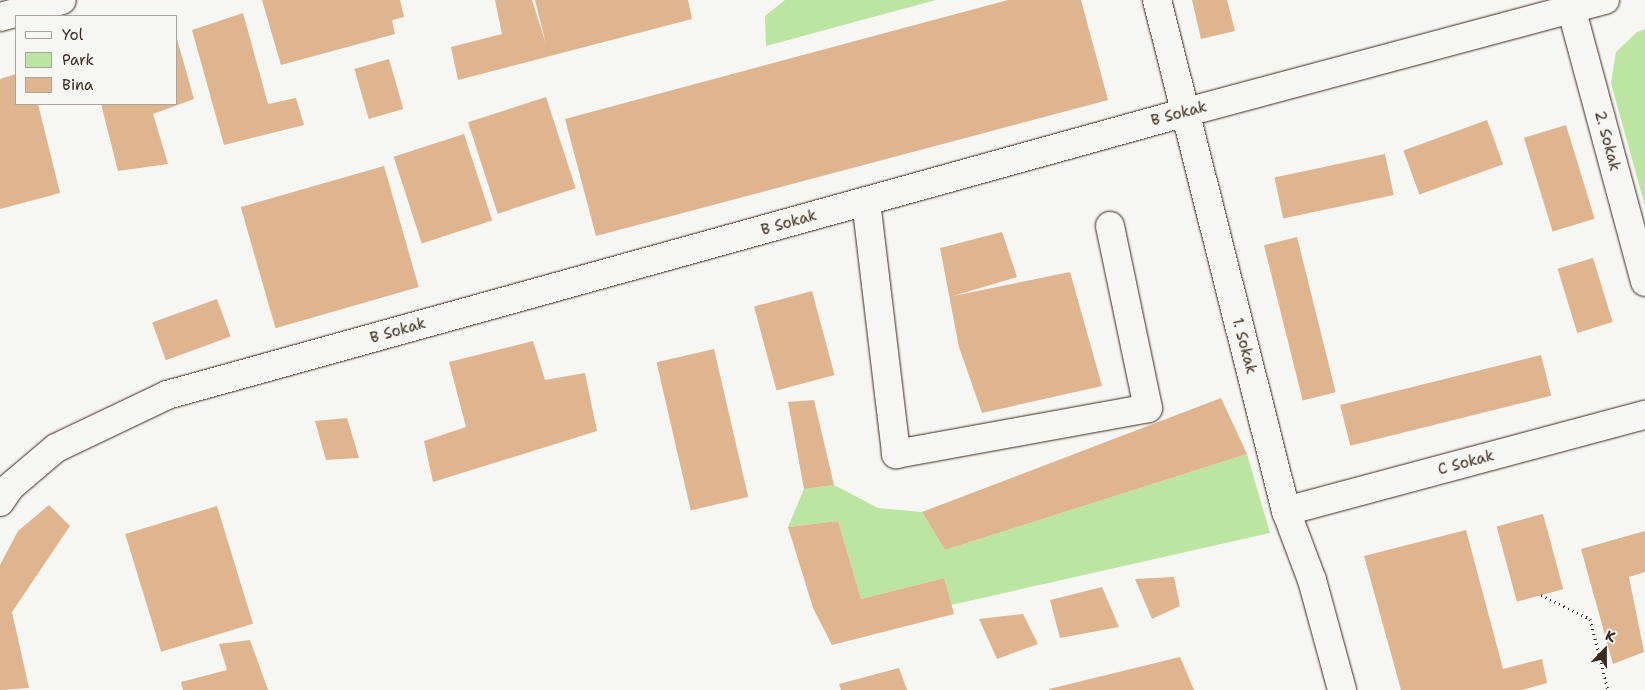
<!DOCTYPE html>
<style>
body{margin:0}
#map{position:relative;width:1645px;height:690px;overflow:hidden;background:#f6f6f2;font-family:"Shantell Sans",sans-serif}
div>[style]{position:absolute}
[style*='--x']{left:calc(var(--x)*1px);top:calc(var(--y)*1px);width:calc(var(--w)*1px);rotate:calc(var(--a)*1deg)}
.green>*{inset:0;background:#bce5a2}
.building>*{inset:0;background:#dfb590;transform-origin:0 0}
.path>*{height:3px;margin-top:-1.5px;transform-origin:0;background:repeating-linear-gradient(90deg,#3b2a1e 0 1px,transparent 0 5px)}
.roads{filter:drop-shadow(0 0 1px #3b2a1e) drop-shadow(0 0 1px #3b2a1e)}
.minor>*{height:28px;margin:-14px;padding:0 14px;transform-origin:14px;border-radius:14px;background:#f6f6f2}
span{translate:-50% -50%;white-space:nowrap;text-align:center;line-height:1.15;-webkit-text-stroke:4px #f6f6f2;paint-order:stroke}
.street-label{font-size:15px;color:#3b2a1e}
.legend{position:absolute;left:15px;top:15px;width:162px;height:90px;box-sizing:border-box;background:#f6f6f2;border:1px solid #aba49d;margin:0;padding:6px 9px;list-style:none;font-size:15px;color:#3b2a1e}
.legend li{display:flex;align-items:center;gap:10px;height:25px}
.legend b{width:25px;border:1px solid #aba49d}
.north{position:absolute;left:1580px;top:625px;width:50px;height:50px;-webkit-text-stroke:4px #f6f6f2;paint-order:stroke;rotate:22deg;font-size:14px;font-weight:700;line-height:20px;text-align:center;color:#3b2a1e}
.north::after{content:'';display:block;margin:auto;width:18px;height:22px;background:#3b2a1e;clip-path:polygon(50% 0,100% 100%,50% 72%,0 100%)}
</style>
<div id="map">
<div class="green">
<div style="clip-path:polygon(785px 0,936px 0,766px 46px,765px 16px)"></div>
<div style="clip-path:polygon(1645px 29px,1645px 206px,1611px 83px,1616px 52px,1637px 32px)"></div>
<div style="clip-path:polygon(1247px 454px,1270px 533px,951px 605px,944px 578px,861px 599px,838px 521px,788px 527px,804px 489px,834px 485px,878px 508px,922px 512px,945px 550px)"></div>
</div>
<div class="building">
<div style="clip-path:polygon(262px 0,400px 0,404px 17px,392px 20px,395px 34px,281px 65px)"></div>
<div style="clip-path:polygon(495px 0,532px 0,546px 44px,535px 0,688px 0,692px 19px,458px 80px,451px 47px,502px 34px)"></div>
<div style="clip-path:polygon(1008px 0,1081px 0,1108px 100px,596px 236px,565px 119px)"></div>
<div style="clip-path:polygon(1192px 0,1227px 0,1235px 31px,1201px 39px)"></div>
<div style="clip-path:polygon(243px 13px,268px 104px,296px 98px,304px 125px,224px 145px,192px 30px)"></div>
<div style="clip-path:polygon(177px 39px,194px 99px,153px 114px,168px 164px,118px 171px,101px 104px,176px 104px)"></div>
<div style="left:389px;top:59px;width:52px;height:36px;rotate:74deg"></div>
<div style="clip-path:polygon(16px 74px,16px 104px,38px 104px,60px 193px,0 209px,0 79px)"></div>
<div style="left:546px;top:97px;width:96px;height:82px;rotate:72deg"></div>
<div style="left:1487px;top:120px;width:47px;height:89px;rotate:70deg"></div>
<div style="left:1566px;top:125px;width:98px;height:44px;rotate:73deg"></div>
<div style="left:464px;top:134px;width:91px;height:74px;rotate:72deg"></div>
<div style="left:1385px;top:154px;width:42px;height:113px;rotate:78deg"></div>
<div style="left:384px;top:166px;width:126px;height:149px;rotate:74deg"></div>
<div style="clip-path:polygon(1002px 232px,1017px 277px,953px 296px,1070px 272px,1102px 386px,982px 413px,959px 347px,940px 248px)"></div>
<div style="left:1297px;top:237px;width:160px;height:34px;rotate:76deg"></div>
<div style="left:1593px;top:258px;width:67px;height:37px;rotate:73deg"></div>
<div style="left:812px;top:291px;width:87px;height:60px;rotate:75deg"></div>
<div style="left:217px;top:299px;width:40px;height:69px;rotate:70deg"></div>
<div style="clip-path:polygon(533px 341px,545px 380px,585px 373px,597px 431px,433px 482px,424px 441px,466px 427px,449px 362px)"></div>
<div style="left:714px;top:349px;width:152px;height:59px;rotate:77deg"></div>
<div style="left:1541px;top:355px;width:42px;height:207px;rotate:76deg"></div>
<div style="clip-path:polygon(1221px 398px,1247px 454px,945px 550px,922px 512px)"></div>
<div style="clip-path:polygon(814px 400px,834px 485px,804px 489px,788px 402px)"></div>
<div style="clip-path:polygon(347px 418px,359px 458px,326px 460px,315px 421px)"></div>
<div style="clip-path:polygon(49px 505px,70px 526px,12px 612px,29px 688px,0 690px,0 565px,18px 531px)"></div>
<div style="left:217px;top:506px;width:123px;height:96px;rotate:73deg"></div>
<div style="left:1543px;top:514px;width:78px;height:48px;rotate:75deg"></div>
<div style="clip-path:polygon(838px 521px,861px 599px,944px 578px,954px 614px,832px 645px,813px 608px,788px 527px)"></div>
<div style="clip-path:polygon(1466px 530px,1503px 669px,1542px 659px,1547px 683px,1522px 690px,1401px 690px,1364px 556px)"></div>
<div style="clip-path:polygon(1645px 531px,1645px 572px,1629px 577px,1644px 652px,1613px 664px,1581px 549px)"></div>
<div style="clip-path:polygon(1174px 577px,1180px 606px,1152px 619px,1135px 579px)"></div>
<div style="clip-path:polygon(1102px 587px,1119px 627px,1060px 638px,1050px 600px)"></div>
<div style="clip-path:polygon(1023px 614px,1038px 644px,997px 659px,979px 619px)"></div>
<div style="clip-path:polygon(250px 640px,268px 690px,183px 690px,181px 682px,227px 670px,219px 644px)"></div>
<div style="clip-path:polygon(1180px 657px,1194px 690px,1049px 690px,1049px 689px)"></div>
<div style="clip-path:polygon(899px 668px,907px 690px,841px 690px,839px 684px)"></div>
</div>
<div class="path">
<div style="--x:1541;--y:595;--w:55;--a:26.1"></div>
<div style="--x:1590;--y:619;--w:73;--a:75.8"></div>
</div>
<div class="roads">
<div class="minor">
<div style="--x:1157;--y:0;--w:527;--a:75.83"></div>
<div style="--x:1286;--y:511;--w:74;--a:69.4"></div>
<div style="--x:1312;--y:580;--w:114;--a:74.7"></div>
<div style="--x:1569;--y:0;--w:292;--a:74.9"></div>
<div style="--x:0;--y:17;--w:64;--a:-15.3"></div>
<div style="--x:866;--y:201;--w:255;--a:83.2"></div>
<div style="--x:896;--y:454;--w:256;--a:-10.3"></div>
<div style="--x:1148;--y:408;--w:186;--a:-101.8"></div>
<div style="--x:0;--y:502;--w:18;--a:-56"></div>
<div style="--x:10;--y:487;--w:60;--a:-40.3"></div>
<div style="--x:56;--y:448;--w:123;--a:-25.5"></div>
<div style="--x:167;--y:395;--w:1054;--a:-15.51"></div>
<div style="--x:1183;--y:113;--w:437;--a:-15"></div>
<div style="--x:1286;--y:511;--w:372;--a:-15"></div>
</div>
</div>
<div class="street-label">
<span style="left:1179px;top:114px;rotate:-15deg">B Sokak</span>
<span style="left:1607px;top:141px;rotate:75deg">2. Sokak</span>
<span style="left:789px;top:223px;rotate:-16deg">B Sokak</span>
<span style="left:398px;top:331px;rotate:-16deg">B Sokak</span>
<span style="left:1244px;top:346px;rotate:75deg">1. Sokak</span>
<span style="left:1466px;top:463px;rotate:-15deg">C Sokak</span>
</div>
<ul class="legend">
<li><b style="height:6px;background:#f6f6f2"></b>Yol</li>
<li><b style="height:14px;background:#bce5a2"></b>Park</li>
<li><b style="height:14px;background:#dfb590"></b>Bina</li>
</ul>
<div class="north">K</div>
</div>
